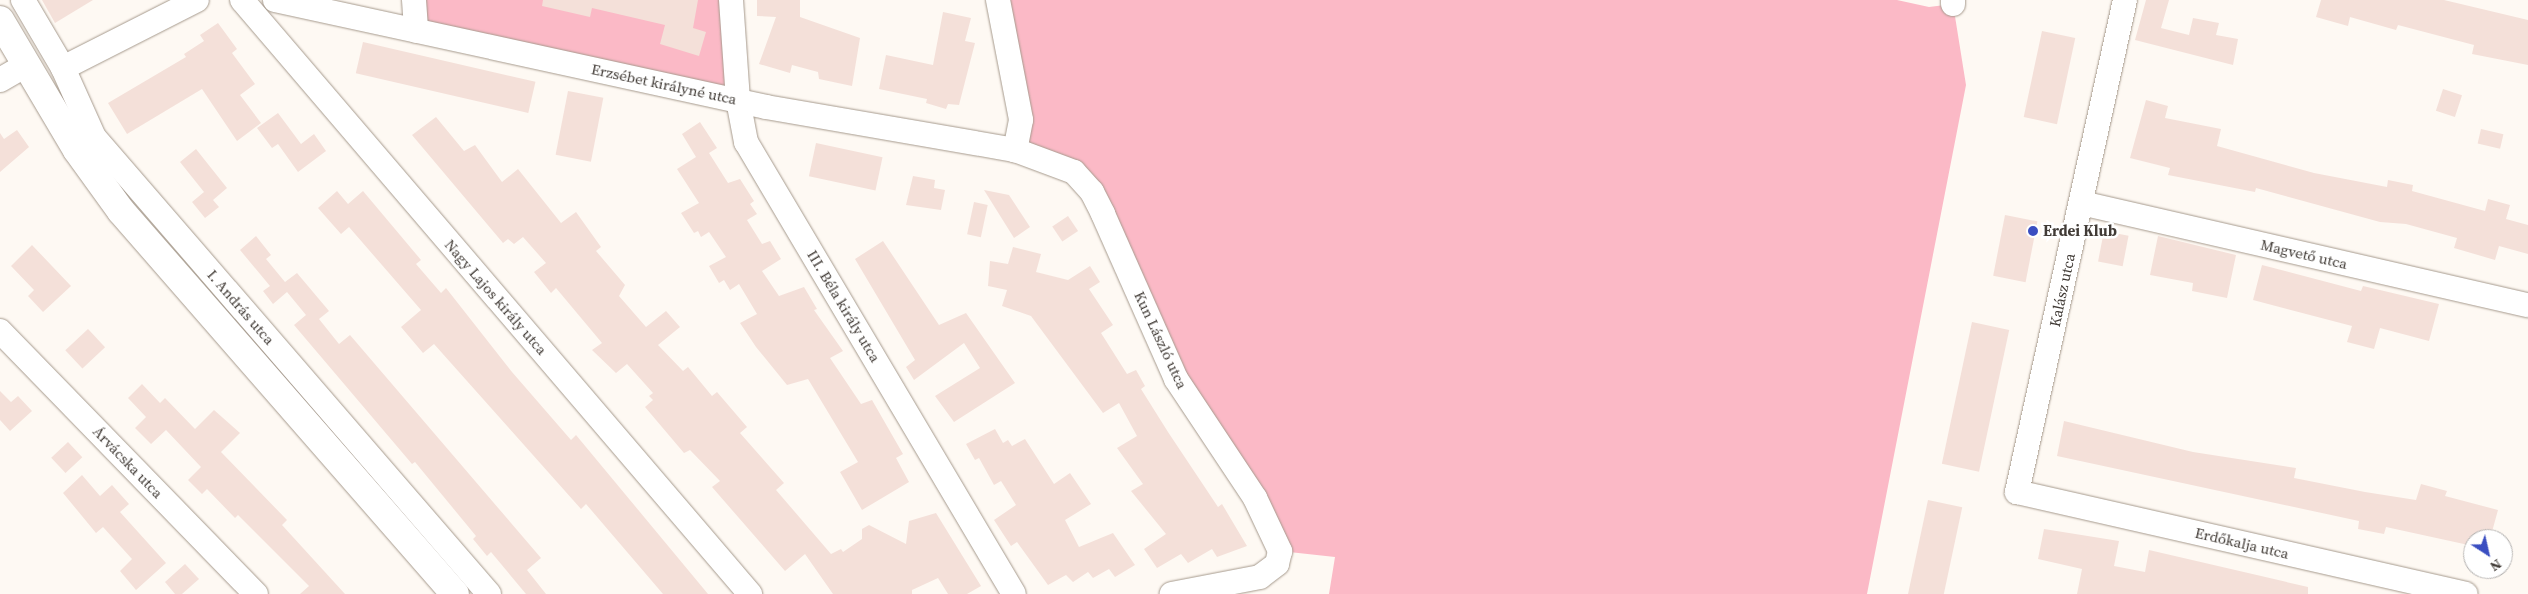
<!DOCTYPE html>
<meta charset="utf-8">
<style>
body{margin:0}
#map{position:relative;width:2528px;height:594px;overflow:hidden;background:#fef9f3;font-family:"Source Serif 4",serif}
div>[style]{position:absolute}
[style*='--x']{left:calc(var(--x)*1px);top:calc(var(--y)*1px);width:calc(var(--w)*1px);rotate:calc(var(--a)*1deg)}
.green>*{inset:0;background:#fbb9c6}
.building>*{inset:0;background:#f4e0d9;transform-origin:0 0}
.roads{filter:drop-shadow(0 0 1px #a69a8d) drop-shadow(0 0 1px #a69a8d)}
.minor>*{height:24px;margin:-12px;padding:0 12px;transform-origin:12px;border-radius:12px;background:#fff}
.major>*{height:28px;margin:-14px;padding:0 14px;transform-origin:14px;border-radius:14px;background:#fff}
.dots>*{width:14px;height:14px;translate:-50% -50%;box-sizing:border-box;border:2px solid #fff;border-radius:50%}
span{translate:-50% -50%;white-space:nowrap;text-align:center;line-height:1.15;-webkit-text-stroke:5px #fff;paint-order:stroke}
.street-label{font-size:15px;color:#413b36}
.poi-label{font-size:15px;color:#413b36;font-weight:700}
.left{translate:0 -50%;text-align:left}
.north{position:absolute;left:2463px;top:529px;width:50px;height:50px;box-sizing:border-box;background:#fff;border:1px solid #b3b1af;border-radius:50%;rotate:145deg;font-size:14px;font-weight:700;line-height:20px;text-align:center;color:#413b36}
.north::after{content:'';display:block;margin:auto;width:18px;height:22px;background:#3a4ec1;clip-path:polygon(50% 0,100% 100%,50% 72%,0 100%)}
</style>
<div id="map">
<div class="green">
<div style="clip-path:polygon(414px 0,731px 0,738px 100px,416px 31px)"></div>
<div style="clip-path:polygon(998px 0,1897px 0,1929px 7px,1953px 4px,1966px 85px,1867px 594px,1329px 594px,1335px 557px,1280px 551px,1176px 379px,1092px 192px,1015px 150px)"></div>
</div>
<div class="building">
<div style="clip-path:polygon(42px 0,93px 0,55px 23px)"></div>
<div style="clip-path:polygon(543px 0,698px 0,693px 28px,706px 32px,699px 56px,660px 44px,665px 25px,592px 8px,590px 17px,542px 6px)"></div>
<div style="clip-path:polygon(757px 0,800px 0,800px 17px,860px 38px,852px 86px,819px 79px,818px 72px,792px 65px,790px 73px,759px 64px,776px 17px,757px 16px)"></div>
<div style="clip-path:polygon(2146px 0,2169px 0,2161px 28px,2189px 35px,2193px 18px,2219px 23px,2216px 35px,2238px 39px,2233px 65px,2135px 40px)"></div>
<div style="clip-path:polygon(2321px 0,2444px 0,2528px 20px,2528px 65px,2472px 54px,2474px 45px,2398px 25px,2396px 30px,2350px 17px,2348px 26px,2316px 17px)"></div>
<div style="clip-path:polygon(943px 12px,971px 18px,965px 41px,975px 43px,959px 105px,948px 104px,946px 109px,926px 103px,927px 99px,879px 89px,886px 55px,933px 65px)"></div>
<div style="clip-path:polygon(218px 23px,237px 49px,232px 53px,255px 84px,240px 95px,261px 123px,237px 141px,202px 89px,127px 134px,108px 103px,186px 57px,184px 54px,204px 41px,200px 35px)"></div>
<div style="left:2042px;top:31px;width:34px;height:88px;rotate:12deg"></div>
<div style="left:363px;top:42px;width:177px;height:32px;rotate:13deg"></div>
<div style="left:2443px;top:89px;width:20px;height:23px;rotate:18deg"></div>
<div style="left:568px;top:91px;width:36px;height:65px;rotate:11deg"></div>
<div style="clip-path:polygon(2146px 100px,2168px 106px,2165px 118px,2221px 129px,2217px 146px,2314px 173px,2387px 187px,2388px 180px,2413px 185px,2412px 191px,2485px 211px,2488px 199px,2510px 205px,2506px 219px,2528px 225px,2528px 254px,2499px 246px,2495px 260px,2454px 248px,2457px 238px,2406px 224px,2380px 222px,2256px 188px,2255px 192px,2168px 175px,2170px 168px,2130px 158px)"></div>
<div style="clip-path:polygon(278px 113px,301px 144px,314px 134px,326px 151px,298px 172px,278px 144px,272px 148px,257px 128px)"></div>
<div style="clip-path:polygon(436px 117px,464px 151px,475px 145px,502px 182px,518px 169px,561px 223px,576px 212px,601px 247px,596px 251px,625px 285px,619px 296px,646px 327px,666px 311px,680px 327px,658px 345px,683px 371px,688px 367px,712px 396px,717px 392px,747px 427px,740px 433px,784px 483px,776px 490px,831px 554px,841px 549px,843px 552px,862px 539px,862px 529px,869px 525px,906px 544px,909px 521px,936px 513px,981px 586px,967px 594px,948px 594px,938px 578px,912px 590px,912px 594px,833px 594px,805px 554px,785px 571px,712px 487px,720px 481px,690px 450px,684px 453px,645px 407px,653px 400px,649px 396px,653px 393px,627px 364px,616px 373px,592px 350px,602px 343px,556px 288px,551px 293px,534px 272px,546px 263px,523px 237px,514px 244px,508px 239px,503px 243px,412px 135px)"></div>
<div style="clip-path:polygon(700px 122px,717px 148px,709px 153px,728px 183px,740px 179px,754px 201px,750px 204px,757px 214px,747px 220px,762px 244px,770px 241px,781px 259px,762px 271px,779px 296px,804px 287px,817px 309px,814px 310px,843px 351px,830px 358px,861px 404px,872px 400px,903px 454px,896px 458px,909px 482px,862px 510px,840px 472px,858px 462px,808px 379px,787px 385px,756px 347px,740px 323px,757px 314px,739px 284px,730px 290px,724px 280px,719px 283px,709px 266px,726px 257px,709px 232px,701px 237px,698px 231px,694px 233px,681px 213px,699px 203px,677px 169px,696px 157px,682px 134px)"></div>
<div style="left:2481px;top:129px;width:23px;height:15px;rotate:13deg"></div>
<div style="clip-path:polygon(17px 130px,29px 147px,0 172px,0 133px,4px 139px)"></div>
<div style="left:816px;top:143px;width:68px;height:34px;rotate:12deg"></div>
<div style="clip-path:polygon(196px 149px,227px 188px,213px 200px,219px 207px,205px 218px,192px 202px,204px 192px,180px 162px)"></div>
<div style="clip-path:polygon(913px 176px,935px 180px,934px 188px,945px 190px,941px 210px,906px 205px)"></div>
<div style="clip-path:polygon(984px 190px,1009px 195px,1030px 227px,1014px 238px)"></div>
<div style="clip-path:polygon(337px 191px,348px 204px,363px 191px,421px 260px,416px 264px,441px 293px,446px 288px,512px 372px,571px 440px,576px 435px,708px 594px,663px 594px,586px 504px,581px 509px,434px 344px,423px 353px,401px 327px,421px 310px,349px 227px,341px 234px,318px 208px)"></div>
<div style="left:974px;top:202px;width:14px;height:33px;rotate:12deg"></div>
<div style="left:2005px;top:215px;width:33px;height:62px;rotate:11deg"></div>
<div style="left:1068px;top:216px;width:18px;height:19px;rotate:56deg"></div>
<div style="left:2104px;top:231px;width:25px;height:31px;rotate:11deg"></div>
<div style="clip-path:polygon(256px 236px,271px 255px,266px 259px,285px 282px,297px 273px,329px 311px,319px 319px,339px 344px,350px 335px,541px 558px,527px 570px,546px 594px,526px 594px,491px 552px,487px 556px,473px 539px,476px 536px,415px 462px,412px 464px,294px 325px,306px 315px,287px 292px,273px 304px,263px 291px,270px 286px,240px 250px)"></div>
<div style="clip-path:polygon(2158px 236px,2236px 255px,2227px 298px,2192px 291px,2193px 283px,2150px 275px)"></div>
<div style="clip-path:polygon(883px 241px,939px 325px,966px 313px,1015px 383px,954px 422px,935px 396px,980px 368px,964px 343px,914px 380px,906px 367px,915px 360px,855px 259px)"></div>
<div style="clip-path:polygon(32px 245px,71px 286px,43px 312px,28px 296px,34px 290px,11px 266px)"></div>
<div style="clip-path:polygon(1013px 247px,1041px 254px,1036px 272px,1068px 280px,1090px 266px,1100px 282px,1089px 289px,1113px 325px,1101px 333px,1127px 374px,1136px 370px,1145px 386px,1141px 389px,1168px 432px,1218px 507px,1222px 504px,1247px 546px,1217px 557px,1212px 549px,1188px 563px,1181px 554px,1157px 568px,1144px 549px,1166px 534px,1131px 491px,1143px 484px,1117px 448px,1137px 436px,1119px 403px,1103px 413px,1031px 316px,1002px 306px,1007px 290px,988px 286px,990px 261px,1008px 264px)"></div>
<div style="clip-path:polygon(2262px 265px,2361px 291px,2363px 286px,2439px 304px,2429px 341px,2380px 328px,2374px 349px,2347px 342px,2352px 326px,2253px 300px)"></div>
<div style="left:1972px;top:322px;width:38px;height:145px;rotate:12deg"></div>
<div style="left:88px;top:329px;width:25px;height:31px;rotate:47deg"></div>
<div style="clip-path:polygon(142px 384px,160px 403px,165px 398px,195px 429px,214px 410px,240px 433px,221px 452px,287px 520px,282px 525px,345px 594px,300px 594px,309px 586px,238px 515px,235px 518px,207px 489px,202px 494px,188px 480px,201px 467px,166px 430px,151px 444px,135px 428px,146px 417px,128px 398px)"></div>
<div style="clip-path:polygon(0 391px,11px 402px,18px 396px,32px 411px,10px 431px,0 420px)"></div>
<div style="clip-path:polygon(2064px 421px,2193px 452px,2296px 468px,2294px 478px,2365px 492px,2416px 500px,2421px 484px,2447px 491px,2445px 496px,2498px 510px,2490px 539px,2473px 539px,2473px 546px,2386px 527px,2384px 534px,2358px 529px,2359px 521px,2057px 456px)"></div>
<div style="clip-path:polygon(995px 429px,1003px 443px,1008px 440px,1012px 446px,1025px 439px,1054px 484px,1070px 473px,1091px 504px,1065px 520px,1079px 547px,1113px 533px,1135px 565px,1115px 577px,1109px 569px,1093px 578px,1088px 572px,1073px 582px,1066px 575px,1048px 585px,1017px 542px,1011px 546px,994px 520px,1016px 505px,1001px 481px,994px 485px,979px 458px,975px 460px,966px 444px)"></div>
<div style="left:68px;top:442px;width:21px;height:23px;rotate:47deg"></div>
<div style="clip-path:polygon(82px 475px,100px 496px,112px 485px,129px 504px,120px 512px,166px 563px,136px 590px,120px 571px,132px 559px,103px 527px,96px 533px,63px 493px)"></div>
<div style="left:1928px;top:500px;width:35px;height:96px;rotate:12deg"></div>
<div style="clip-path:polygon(2044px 529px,2119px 541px,2114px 566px,2145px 572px,2149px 550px,2308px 587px,2308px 594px,2077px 594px,2082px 569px,2038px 559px)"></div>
<div style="clip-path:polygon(185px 564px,199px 579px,182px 594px,175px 594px,165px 582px)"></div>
</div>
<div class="roads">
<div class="minor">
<div style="--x:23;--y:0;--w:79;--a:59.5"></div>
<div style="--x:63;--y:68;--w:76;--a:65.8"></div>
<div style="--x:94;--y:137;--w:604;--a:49.16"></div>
<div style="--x:242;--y:0;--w:782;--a:49.46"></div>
<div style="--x:275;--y:0;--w:503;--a:12.29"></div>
<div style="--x:766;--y:107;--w:253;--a:9.8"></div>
<div style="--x:1015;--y:150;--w:63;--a:20.4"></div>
<div style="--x:1074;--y:172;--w:27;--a:48"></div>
<div style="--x:1092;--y:192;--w:25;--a:63"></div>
<div style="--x:1103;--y:214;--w:180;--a:66.1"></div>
<div style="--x:1176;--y:379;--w:143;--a:56.4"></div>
<div style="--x:1255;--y:498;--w:59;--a:64.7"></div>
<div style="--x:1280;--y:551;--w:13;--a:103"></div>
<div style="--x:1277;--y:564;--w:21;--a:143"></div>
<div style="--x:1260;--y:577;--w:90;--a:169.1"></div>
<div style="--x:414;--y:0;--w:31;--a:86"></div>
<div style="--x:731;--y:0;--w:100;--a:86"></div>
<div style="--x:738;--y:100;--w:43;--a:79.2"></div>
<div style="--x:746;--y:142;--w:525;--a:59.34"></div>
<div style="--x:998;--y:0;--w:122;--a:79.1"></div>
<div style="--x:1021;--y:120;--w:31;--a:101"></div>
<div style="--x:2125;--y:0;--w:504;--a:102.38"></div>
<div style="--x:2017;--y:492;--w:460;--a:12.8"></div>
<div style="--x:1953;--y:4;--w:4;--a:-90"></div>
<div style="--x:63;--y:68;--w:150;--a:-26.9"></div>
<div style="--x:0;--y:80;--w:30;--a:-30"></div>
<div style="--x:2081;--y:203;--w:458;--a:12.9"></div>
<div style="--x:0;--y:331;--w:367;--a:45.8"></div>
</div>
<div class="major">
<div style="--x:0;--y:20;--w:151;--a:59.4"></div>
<div style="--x:77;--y:150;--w:75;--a:54.2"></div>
<div style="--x:121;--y:211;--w:508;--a:48.91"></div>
</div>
</div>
<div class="dots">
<div style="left:2033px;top:231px;background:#3a4ec1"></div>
</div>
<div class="street-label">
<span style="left:664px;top:84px;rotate:12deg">Erzsébet királyné utca</span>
<span style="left:2304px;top:254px;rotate:13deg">Magvető utca</span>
<span style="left:2062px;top:290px;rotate:-78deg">Kalász utca</span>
<span style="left:496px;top:297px;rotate:49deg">Nagy Lajos király utca</span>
<span style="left:844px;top:306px;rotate:59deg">III. Béla király utca</span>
<span style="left:241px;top:307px;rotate:49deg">I. András utca</span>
<span style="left:1161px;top:340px;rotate:65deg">Kun László utca</span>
<span style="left:128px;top:462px;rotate:46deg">Árvácska utca</span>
<span style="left:2242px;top:543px;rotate:13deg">Erdőkalja utca</span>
</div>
<div class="poi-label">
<span class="left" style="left:2043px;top:231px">Erdei Klub</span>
</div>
<div class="north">N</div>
</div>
